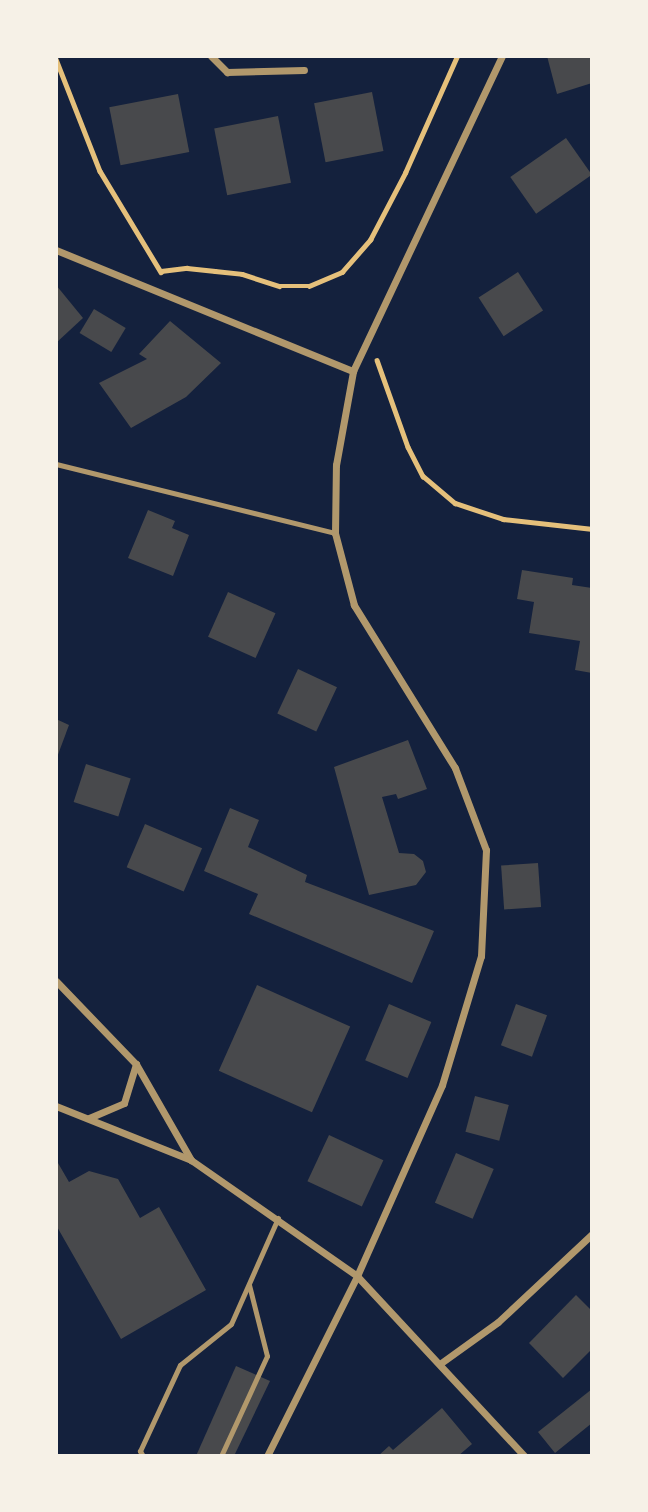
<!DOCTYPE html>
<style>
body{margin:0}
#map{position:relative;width:648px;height:1512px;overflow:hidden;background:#14213d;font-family:"Source Serif 4",serif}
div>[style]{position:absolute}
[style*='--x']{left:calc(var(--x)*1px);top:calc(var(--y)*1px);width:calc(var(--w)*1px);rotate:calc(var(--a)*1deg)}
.building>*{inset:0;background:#48494c;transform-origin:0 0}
.path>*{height:4.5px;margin:-2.25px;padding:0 2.25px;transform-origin:2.25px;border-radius:2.25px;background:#e5c07b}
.service>*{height:5px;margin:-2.5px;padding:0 2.5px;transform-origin:2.5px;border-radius:2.5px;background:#b1986c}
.minor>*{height:7px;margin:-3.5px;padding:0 3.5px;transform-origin:3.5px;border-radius:3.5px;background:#b1986c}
span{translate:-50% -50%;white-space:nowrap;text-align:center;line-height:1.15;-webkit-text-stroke:7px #f6f1e7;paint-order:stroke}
.frame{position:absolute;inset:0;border:58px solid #f6f1e7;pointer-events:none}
</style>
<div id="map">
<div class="building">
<div style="clip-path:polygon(547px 56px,592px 56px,592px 83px,557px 94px)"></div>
<div style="left:372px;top:92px;width:60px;height:59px;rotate:79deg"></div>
<div style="left:178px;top:94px;width:59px;height:70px;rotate:79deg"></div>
<div style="left:278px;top:116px;width:68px;height:65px;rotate:79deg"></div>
<div style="left:566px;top:138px;width:45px;height:68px;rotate:55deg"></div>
<div style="left:518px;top:272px;width:46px;height:47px;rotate:57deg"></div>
<div style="clip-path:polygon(56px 285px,83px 318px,56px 343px)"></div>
<div style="left:94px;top:309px;width:37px;height:28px;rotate:31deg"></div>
<div style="clip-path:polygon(170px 321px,221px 363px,186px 397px,131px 428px,99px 383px,147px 359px,139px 354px)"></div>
<div style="clip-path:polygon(148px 510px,175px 521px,172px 528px,189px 535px,173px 576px,128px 558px)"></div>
<div style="clip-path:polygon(522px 570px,573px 578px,572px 585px,592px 588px,592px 673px,575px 670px,580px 641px,529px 633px,534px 602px,517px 599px)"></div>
<div style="left:228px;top:592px;width:52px;height:49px;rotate:24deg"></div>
<div style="left:298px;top:669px;width:43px;height:49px;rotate:25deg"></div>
<div style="clip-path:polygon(56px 719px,69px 725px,56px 760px)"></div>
<div style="clip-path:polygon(408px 740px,427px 789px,398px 799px,396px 794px,382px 797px,399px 853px,414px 854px,423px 861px,426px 872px,416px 885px,369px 895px,334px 767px)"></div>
<div style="left:86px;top:764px;width:47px;height:40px;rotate:18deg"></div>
<div style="clip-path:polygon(230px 808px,259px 820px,248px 847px,307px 875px,305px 882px,434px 931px,412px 983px,249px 914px,258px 894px,204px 871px)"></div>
<div style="left:145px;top:824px;width:62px;height:47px;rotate:23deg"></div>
<div style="left:538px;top:863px;width:44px;height:37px;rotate:86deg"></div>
<div style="left:257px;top:985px;width:102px;height:94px;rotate:24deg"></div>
<div style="left:389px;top:1004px;width:46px;height:61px;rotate:23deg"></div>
<div style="left:516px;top:1004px;width:33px;height:44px;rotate:20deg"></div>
<div style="left:475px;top:1096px;width:35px;height:37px;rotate:15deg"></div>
<div style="left:329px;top:1135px;width:60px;height:51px;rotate:25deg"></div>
<div style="left:456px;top:1153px;width:41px;height:54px;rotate:23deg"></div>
<div style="clip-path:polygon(58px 1163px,69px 1182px,89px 1171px,118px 1179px,140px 1218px,159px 1207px,206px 1290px,121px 1339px,56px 1225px)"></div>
<div style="clip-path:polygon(576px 1295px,592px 1311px,592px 1349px,563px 1378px,529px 1343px)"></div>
<div style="clip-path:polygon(236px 1366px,270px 1381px,234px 1456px,196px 1456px)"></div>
<div style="clip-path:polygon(592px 1389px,592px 1423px,555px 1453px,538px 1432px)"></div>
<div style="clip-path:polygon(442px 1408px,472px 1444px,458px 1456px,378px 1456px,389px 1446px,393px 1450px)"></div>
</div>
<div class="path">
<div style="--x:56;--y:59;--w:120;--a:68.6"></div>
<div style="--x:100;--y:171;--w:118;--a:58.9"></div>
<div style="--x:161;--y:271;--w:26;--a:-7"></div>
<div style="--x:187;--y:268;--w:28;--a:6"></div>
<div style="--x:215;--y:271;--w:27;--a:6"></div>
<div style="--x:242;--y:274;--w:39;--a:18"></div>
<div style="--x:279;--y:286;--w:30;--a:0"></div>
<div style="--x:309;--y:286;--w:36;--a:-23"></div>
<div style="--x:342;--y:272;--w:43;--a:-48.8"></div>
<div style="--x:370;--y:240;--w:76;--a:-62.4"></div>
<div style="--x:405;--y:173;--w:128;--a:-66"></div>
<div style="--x:377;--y:360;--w:92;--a:70.4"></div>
<div style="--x:408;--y:447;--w:33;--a:63"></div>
<div style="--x:423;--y:476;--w:42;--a:40.2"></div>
<div style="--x:455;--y:503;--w:51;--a:18.4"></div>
<div style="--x:503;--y:519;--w:90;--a:6.4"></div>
</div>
<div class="service">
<div style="--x:56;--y:464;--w:287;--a:13.9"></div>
<div style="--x:143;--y:1456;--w:6;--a:-121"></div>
<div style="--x:140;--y:1451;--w:95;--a:-65.1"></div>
<div style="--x:180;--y:1365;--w:65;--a:-38.8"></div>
<div style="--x:231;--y:1324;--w:116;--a:-66.1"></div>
<div style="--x:221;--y:1456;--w:110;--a:-65.3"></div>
<div style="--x:267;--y:1356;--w:73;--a:-104.2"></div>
</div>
<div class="minor">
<div style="--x:211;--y:56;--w:23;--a:45"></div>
<div style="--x:227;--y:72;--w:77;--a:-1.5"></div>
<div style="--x:56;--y:250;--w:321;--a:22.2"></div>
<div style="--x:56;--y:981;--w:115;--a:46.1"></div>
<div style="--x:136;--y:1064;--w:111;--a:60.2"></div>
<div style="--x:56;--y:1106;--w:145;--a:21.8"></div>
<div style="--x:191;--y:1160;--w:203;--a:34.9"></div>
<div style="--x:357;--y:1276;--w:246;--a:47.1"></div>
<div style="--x:89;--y:1118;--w:38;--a:-23"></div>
<div style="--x:124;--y:1103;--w:41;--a:-72.9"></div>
<div style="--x:441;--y:1363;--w:70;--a:-35.7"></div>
<div style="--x:498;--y:1322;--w:129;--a:-43.1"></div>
<div style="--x:267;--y:1456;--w:201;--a:-63.4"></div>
<div style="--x:357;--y:1276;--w:209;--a:-66"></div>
<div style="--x:442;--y:1085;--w:135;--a:-73.2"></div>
<div style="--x:481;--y:956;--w:106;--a:-87.3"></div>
<div style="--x:486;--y:850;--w:88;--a:-110.7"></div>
<div style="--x:455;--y:768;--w:192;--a:-121.8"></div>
<div style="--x:354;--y:605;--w:74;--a:-104.8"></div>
<div style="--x:335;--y:533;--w:68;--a:-89.2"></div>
<div style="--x:336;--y:465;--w:96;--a:-79.7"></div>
<div style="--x:353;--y:371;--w:348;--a:-64.7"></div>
</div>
<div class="frame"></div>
</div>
